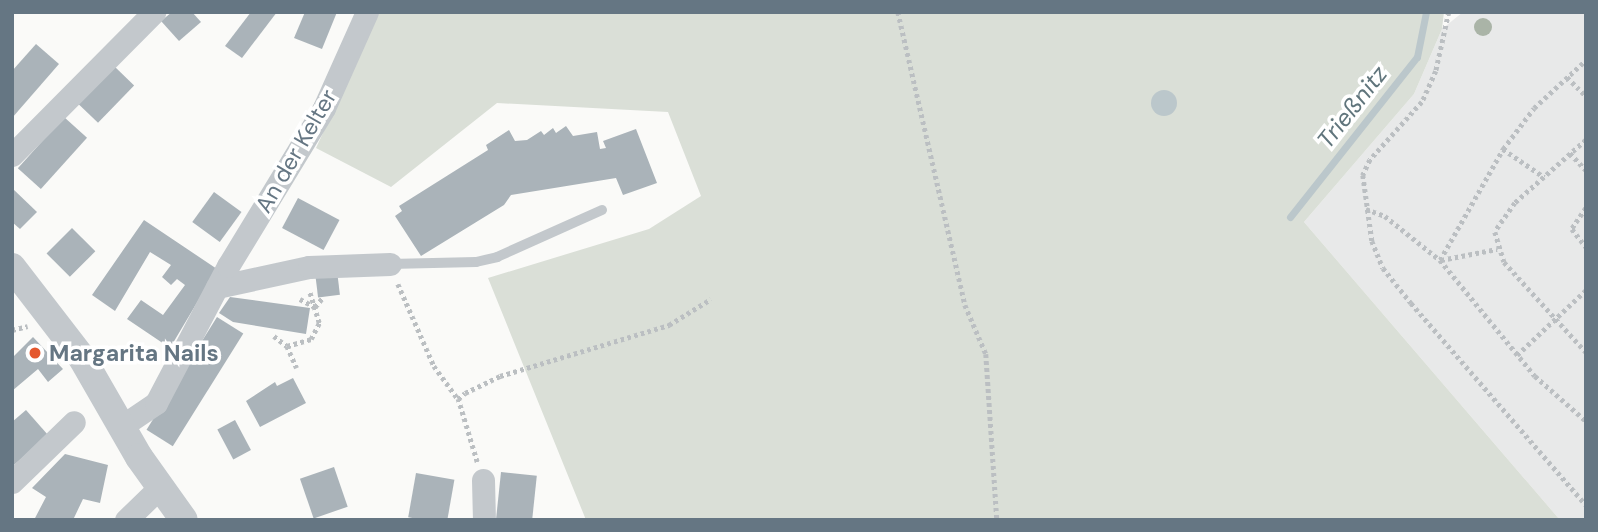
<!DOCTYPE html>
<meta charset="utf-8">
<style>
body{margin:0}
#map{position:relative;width:1598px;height:532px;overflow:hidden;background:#fafaf8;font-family:"DM Sans",sans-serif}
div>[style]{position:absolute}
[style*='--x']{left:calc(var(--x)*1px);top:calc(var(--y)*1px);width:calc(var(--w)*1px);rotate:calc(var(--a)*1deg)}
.built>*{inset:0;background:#e8e9e9}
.green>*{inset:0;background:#dadfd7}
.water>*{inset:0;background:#bbc7cb}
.round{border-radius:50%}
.stream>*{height:7px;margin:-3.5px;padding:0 3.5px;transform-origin:3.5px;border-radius:3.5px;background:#bbc7cb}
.building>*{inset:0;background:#aab3b9;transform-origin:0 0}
.path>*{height:4.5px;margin-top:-2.25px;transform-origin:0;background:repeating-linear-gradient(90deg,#bbbfc2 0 3.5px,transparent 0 7px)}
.service>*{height:10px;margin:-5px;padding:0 5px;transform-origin:5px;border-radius:5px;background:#c3c8cc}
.minor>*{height:23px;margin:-11.5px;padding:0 11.5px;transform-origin:11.5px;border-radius:11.5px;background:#c3c8cc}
.tertiary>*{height:28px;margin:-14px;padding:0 14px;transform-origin:14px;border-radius:14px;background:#c3c8cc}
.trees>*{width:18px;height:18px;margin:-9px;border-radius:50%;background:#aab4a7}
.dots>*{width:19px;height:19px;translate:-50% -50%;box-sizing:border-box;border:4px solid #fff;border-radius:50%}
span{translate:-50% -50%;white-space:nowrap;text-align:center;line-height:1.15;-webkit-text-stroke:7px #fff;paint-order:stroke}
.street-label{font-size:23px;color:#657683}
.poi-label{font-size:23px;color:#657683;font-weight:700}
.left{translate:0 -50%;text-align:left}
.water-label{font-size:24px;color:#60757c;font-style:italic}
.frame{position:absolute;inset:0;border:14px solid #657683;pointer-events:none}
</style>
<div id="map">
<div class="built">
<div style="clip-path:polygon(1463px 12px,1586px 12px,1586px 520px,1560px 520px,1304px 222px,1414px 94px,1442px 29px)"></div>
</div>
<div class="green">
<div style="clip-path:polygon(379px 12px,1444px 12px,1442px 29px,1414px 94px,1304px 222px,1560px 520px,586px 520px,488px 278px,649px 229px,701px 196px,668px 112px,497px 103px,391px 187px,316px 148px)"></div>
</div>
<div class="water">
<div class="round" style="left:1151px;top:90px;width:26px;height:26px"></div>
</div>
<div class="stream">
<div style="--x:1290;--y:217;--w:204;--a:-51.6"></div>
<div style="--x:1417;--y:57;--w:46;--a:-78.7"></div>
</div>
<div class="building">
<div style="clip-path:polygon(172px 12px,192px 12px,201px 22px,179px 41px,161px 21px)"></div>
<div style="clip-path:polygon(251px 12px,277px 12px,242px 58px,225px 46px)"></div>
<div style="clip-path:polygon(305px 12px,337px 12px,322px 49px,294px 38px)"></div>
<div style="clip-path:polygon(36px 44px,59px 64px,12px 118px,12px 71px)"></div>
<div style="left:114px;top:66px;width:28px;height:52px;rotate:44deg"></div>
<div style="left:64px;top:117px;width:31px;height:69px;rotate:42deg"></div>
<div style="clip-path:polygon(566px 126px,573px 136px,597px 132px,600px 149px,606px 148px,603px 141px,636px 129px,657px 183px,623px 195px,616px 178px,511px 195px,504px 205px,421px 256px,395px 216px,402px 211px,399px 206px,488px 150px,486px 145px,509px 130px,515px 141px,527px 140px,541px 131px,544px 135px,553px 128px,556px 133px)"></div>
<div style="clip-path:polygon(12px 188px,37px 212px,20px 229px,12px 222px)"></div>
<div style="left:214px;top:192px;width:34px;height:37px;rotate:36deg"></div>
<div style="left:298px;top:198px;width:47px;height:34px;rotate:28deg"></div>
<div style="clip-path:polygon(144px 220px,217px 269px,170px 348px,127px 319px,141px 300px,163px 315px,185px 285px,177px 279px,171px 285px,162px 277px,171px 265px,150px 252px,115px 311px,92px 295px)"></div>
<div style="left:72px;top:228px;width:33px;height:36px;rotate:45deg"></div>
<div style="left:337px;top:271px;width:24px;height:22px;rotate:83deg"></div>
<div style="clip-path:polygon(230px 297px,310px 308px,306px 334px,233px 322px,219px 313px)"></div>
<div style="left:217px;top:317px;width:31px;height:133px;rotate:32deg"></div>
<div style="clip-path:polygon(33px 337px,63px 369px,48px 382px,38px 369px,12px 391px,12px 358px)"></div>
<div style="clip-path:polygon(293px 378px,306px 403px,260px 427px,246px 401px,275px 382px,277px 386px)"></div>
<div style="clip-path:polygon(26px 410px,48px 435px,14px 465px,12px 422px)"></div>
<div style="left:235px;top:420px;width:34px;height:20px;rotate:62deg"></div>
<div style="clip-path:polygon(65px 454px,108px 465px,100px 503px,83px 499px,73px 520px,34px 520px,46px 497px,32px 488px)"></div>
<div style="left:334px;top:467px;width:42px;height:36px;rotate:71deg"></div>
<div style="left:501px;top:472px;width:36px;height:48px;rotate:6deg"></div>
<div style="left:416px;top:473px;width:39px;height:45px;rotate:10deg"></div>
</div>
<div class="path">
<div style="--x:898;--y:12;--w:301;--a:77.1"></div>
<div style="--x:965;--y:305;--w:53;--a:66.8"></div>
<div style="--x:986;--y:354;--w:166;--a:86.2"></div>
<div style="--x:1449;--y:12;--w:60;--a:102.4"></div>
<div style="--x:1436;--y:71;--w:34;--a:114"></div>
<div style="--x:1422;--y:102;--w:78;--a:131.9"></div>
<div style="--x:1370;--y:160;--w:17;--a:115"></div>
<div style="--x:1363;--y:175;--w:67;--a:82.2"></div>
<div style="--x:1372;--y:241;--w:29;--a:68"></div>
<div style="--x:1383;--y:268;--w:45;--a:51.3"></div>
<div style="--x:1411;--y:303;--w:267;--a:49.1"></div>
<div style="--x:1567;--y:77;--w:27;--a:45"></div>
<div style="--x:1586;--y:140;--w:95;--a:138.4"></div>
<div style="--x:1515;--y:203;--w:35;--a:125"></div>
<div style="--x:1495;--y:232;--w:31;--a:73"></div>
<div style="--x:1504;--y:262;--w:122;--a:47.7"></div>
<div style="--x:1503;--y:149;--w:50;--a:34.3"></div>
<div style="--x:1570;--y:153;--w:23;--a:47"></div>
<div style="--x:1586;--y:208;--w:25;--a:124"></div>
<div style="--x:1572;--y:229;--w:23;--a:52"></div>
<div style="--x:1366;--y:209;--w:20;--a:20"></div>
<div style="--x:1385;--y:216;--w:70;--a:38.7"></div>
<div style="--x:1440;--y:260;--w:150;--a:50.7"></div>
<div style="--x:1535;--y:376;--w:68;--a:41.4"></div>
<div style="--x:1440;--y:260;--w:128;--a:-60.4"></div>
<div style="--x:1503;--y:149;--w:51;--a:-52.9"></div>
<div style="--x:1534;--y:108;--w:71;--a:-42.7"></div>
<div style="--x:1441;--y:260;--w:57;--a:-11.1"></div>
<div style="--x:398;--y:284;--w:90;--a:66.3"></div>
<div style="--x:434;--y:366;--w:41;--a:54"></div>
<div style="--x:300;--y:299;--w:17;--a:28"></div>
<div style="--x:315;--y:307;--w:13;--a:-51"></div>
<div style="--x:12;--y:330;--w:16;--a:-14"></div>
<div style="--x:274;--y:336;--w:16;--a:38"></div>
<div style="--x:287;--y:346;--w:25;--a:-16"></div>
<div style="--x:311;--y:339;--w:18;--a:-63"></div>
<div style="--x:319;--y:323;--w:34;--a:-107"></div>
<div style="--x:287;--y:346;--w:24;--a:66"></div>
<div style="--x:1517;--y:355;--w:95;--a:-43.3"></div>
<div style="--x:477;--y:462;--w:66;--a:-106.8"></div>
<div style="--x:458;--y:399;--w:9;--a:-41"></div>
<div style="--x:465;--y:393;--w:39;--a:-26"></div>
<div style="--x:500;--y:376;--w:177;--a:-16.8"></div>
<div style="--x:669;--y:325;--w:49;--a:-31.8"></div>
</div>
<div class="service">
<div style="--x:390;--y:264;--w:86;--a:-1.3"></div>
<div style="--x:476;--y:262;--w:22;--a:-13"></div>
<div style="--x:497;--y:257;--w:115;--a:-24.1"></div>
</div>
<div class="minor">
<div style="--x:12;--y:155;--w:202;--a:-45.2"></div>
<div style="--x:217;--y:287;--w:94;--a:-12.3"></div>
<div style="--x:309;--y:267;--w:81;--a:-2.1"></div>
<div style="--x:122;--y:426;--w:41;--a:-34.1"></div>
<div style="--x:156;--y:403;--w:155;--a:-62.3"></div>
<div style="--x:228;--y:266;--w:185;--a:-58.7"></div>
<div style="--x:324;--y:108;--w:105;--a:-65.9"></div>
<div style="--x:483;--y:480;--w:40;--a:88.6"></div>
<div style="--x:12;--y:482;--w:86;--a:-44.1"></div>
<div style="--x:126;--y:520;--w:46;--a:-44.1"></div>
</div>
<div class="tertiary">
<div style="--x:12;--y:267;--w:115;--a:52.4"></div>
<div style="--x:82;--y:358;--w:114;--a:60.1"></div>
<div style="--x:139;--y:457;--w:77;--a:54.5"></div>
</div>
<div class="trees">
<div style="left:1483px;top:27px"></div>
</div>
<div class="dots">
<div style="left:35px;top:353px;background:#e4572e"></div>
</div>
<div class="street-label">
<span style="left:296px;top:151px;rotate:-60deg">An der Kelter</span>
</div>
<div class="poi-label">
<span class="left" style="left:49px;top:353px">Margarita Nails</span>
</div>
<div class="water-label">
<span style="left:1352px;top:107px;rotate:-52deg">Trießnitz</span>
</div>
<div class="frame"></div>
</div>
